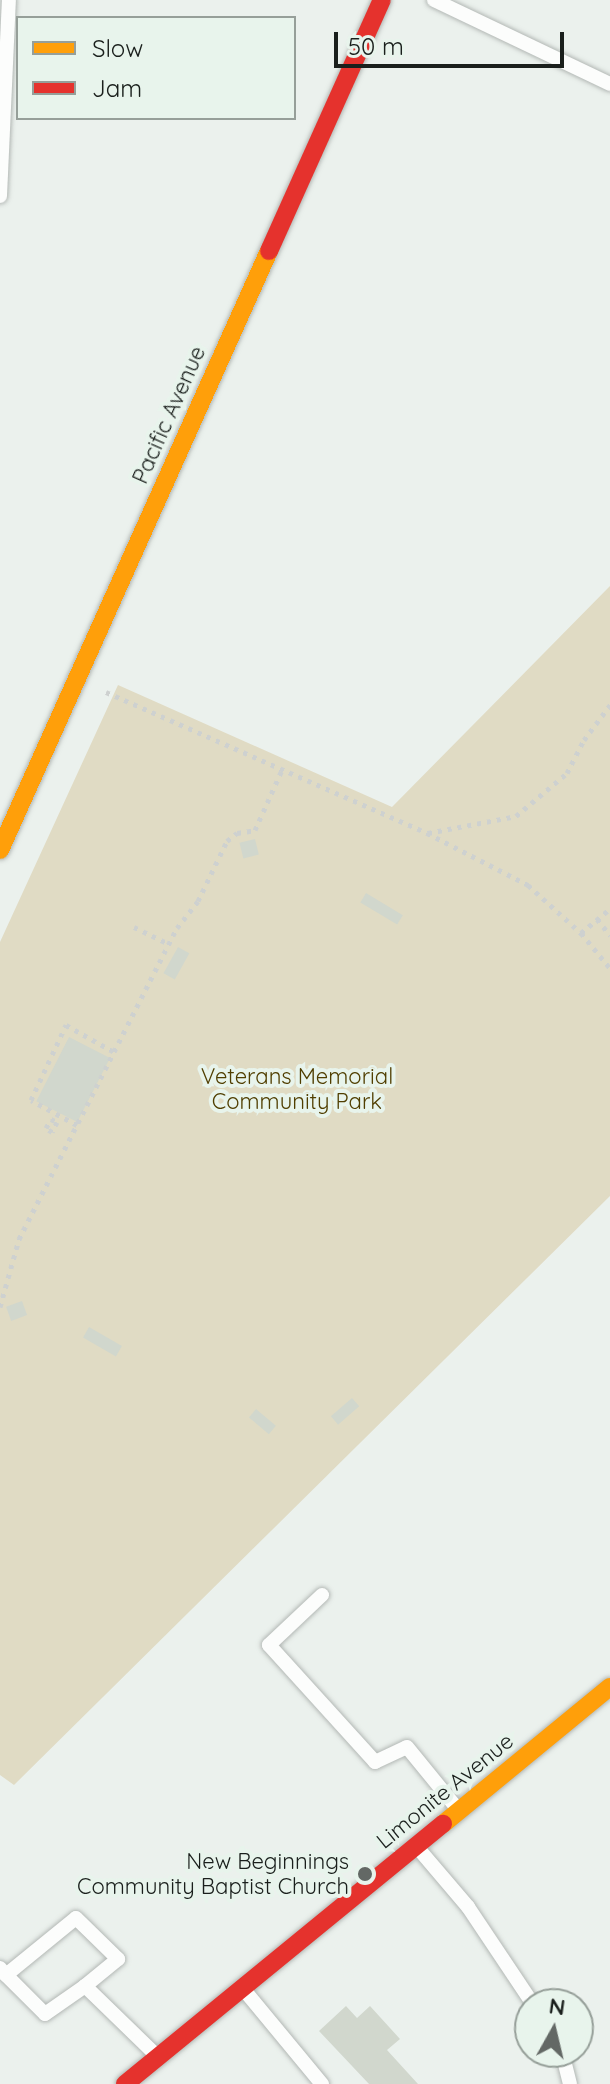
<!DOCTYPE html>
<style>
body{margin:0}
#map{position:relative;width:610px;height:2084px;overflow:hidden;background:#ebf1ed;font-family:Quicksand,sans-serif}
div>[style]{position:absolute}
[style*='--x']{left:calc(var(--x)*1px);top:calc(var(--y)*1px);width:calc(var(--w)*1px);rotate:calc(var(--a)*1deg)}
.green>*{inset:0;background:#e0dbc4}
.building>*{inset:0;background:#d1d7cd;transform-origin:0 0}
.path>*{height:5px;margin-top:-2.5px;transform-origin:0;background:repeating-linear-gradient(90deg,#ced1d0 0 4px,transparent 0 10px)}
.roads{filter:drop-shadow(0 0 2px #b3b8b5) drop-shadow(0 0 2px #b3b8b5)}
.lane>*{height:14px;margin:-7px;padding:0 7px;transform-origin:7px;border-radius:7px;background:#fcfdfc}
.slow>*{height:18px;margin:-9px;padding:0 9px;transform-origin:9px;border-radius:9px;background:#ff9f0a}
.jam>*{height:18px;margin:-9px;padding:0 9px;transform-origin:9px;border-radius:9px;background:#e5322d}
.dots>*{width:22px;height:22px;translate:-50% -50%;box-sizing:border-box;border:4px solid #e8f4ec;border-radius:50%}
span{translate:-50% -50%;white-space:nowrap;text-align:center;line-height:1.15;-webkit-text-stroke:8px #e8f4ec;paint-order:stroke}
.street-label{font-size:22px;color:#1a1f1c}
.park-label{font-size:22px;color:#503e00}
.poi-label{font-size:22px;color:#1a1f1c}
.right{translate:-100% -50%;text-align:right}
.legend{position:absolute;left:16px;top:16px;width:280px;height:104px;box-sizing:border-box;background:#e8f4ec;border:2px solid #969f99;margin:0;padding:10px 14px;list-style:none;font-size:24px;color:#1a1f1c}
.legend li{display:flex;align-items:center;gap:16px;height:40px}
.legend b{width:40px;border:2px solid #969f99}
.north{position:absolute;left:514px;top:1988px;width:80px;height:80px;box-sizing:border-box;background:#e8f4ec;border:2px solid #969f99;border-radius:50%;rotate:8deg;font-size:22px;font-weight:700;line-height:32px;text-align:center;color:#1a1f1c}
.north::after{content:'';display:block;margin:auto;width:28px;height:36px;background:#636865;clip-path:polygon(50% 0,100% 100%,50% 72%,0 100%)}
.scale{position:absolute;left:334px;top:32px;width:230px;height:36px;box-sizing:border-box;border:4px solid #1a1f1c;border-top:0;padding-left:10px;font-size:24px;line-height:28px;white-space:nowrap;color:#1a1f1c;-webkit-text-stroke:6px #e8f4ec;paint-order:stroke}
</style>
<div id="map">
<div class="green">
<div style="clip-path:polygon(610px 586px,610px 1196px,14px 1785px,0 1775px,0 942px,118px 685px,392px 807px)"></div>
</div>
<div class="building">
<div style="left:255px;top:839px;width:16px;height:16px;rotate:76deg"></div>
<div style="left:366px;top:893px;width:43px;height:11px;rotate:31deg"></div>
<div style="left:178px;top:947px;width:13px;height:30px;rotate:29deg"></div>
<div style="left:69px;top:1037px;width:46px;height:72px;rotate:27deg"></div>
<div style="left:22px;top:1301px;width:15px;height:17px;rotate:70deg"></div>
<div style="left:89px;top:1327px;width:38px;height:12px;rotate:30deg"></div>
<div style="left:352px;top:1398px;width:11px;height:28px;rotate:49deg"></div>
<div style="left:256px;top:1409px;width:26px;height:11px;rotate:40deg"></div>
<div style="clip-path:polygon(346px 2006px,357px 2018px,370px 2006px,400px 2039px,387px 2050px,418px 2084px,369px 2084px,319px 2031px)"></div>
</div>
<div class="path">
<div style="--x:106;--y:692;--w:351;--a:23.7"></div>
<div style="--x:427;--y:833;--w:114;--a:27.2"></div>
<div style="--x:528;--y:885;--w:72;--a:42.2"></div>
<div style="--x:581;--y:933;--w:45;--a:50.4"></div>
<div style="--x:428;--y:833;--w:90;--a:-10.9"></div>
<div style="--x:516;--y:816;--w:67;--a:-40.1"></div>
<div style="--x:567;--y:773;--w:37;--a:-63"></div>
<div style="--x:584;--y:740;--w:44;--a:-53.4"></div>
<div style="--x:597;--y:919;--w:21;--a:51"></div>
<div style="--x:134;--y:927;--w:39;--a:26"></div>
<div style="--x:581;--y:933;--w:38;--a:-40"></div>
<div style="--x:51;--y:1119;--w:7;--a:27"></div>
<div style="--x:57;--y:1122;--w:11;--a:117"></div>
<div style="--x:52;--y:1132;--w:7;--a:-146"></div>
<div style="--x:46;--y:1128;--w:10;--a:-61"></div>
<div style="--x:77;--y:1125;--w:52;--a:-151.5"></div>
<div style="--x:31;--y:1100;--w:83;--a:-65"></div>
<div style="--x:66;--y:1025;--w:57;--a:29.2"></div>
<div style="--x:0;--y:1307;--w:71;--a:-74.4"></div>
<div style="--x:19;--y:1239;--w:349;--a:-63.1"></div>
<div style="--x:177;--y:928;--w:34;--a:-52"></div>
<div style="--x:198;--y:901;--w:67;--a:-64.2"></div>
<div style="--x:227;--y:841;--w:13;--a:-39"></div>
<div style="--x:237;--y:833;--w:18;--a:-9"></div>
<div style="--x:255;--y:830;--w:66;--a:-65.8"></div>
</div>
<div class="roads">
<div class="lane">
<div style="--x:434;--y:0;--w:195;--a:25.5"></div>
<div style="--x:0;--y:196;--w:196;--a:-87.4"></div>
<div style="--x:322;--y:1595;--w:73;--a:136.7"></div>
<div style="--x:269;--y:1645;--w:158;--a:47.8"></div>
<div style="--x:375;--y:1762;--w:35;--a:-25"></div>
<div style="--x:407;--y:1747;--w:77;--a:50.8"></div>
<div style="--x:417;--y:1847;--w:79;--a:49.6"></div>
<div style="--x:468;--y:1907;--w:117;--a:56.2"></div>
<div style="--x:0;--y:1968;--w:9;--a:49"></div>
<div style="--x:6;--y:1975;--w:90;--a:-39.2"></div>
<div style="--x:76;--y:1918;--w:59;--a:44.3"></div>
<div style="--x:118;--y:1959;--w:43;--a:140.7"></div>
<div style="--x:85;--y:1986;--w:98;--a:44.2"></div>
<div style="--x:6;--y:1975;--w:55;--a:45"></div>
<div style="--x:45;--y:2014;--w:49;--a:-35"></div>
<div style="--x:245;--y:1991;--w:121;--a:50.4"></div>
<div style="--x:562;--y:2052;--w:33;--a:76"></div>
</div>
<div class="slow">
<div style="--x:0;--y:850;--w:657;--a:-65.82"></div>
<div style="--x:443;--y:1824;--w:216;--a:-39.4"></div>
</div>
<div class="jam">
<div style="--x:269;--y:251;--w:275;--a:-65.8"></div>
<div style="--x:125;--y:2084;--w:411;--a:-39.3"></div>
</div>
</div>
<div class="dots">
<div style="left:365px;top:1874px;background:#636865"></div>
</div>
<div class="street-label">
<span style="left:169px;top:415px;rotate:-66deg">Pacific Avenue</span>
<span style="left:445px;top:1791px;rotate:-39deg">Limonite Avenue</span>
</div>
<div class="park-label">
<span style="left:297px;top:1089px">Veterans Memorial<br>Community Park</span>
</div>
<div class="poi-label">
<span class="right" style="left:349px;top:1874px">New Beginnings<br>Community Baptist Church</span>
</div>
<ul class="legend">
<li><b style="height:10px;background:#ff9f0a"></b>Slow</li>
<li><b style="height:10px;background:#e5322d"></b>Jam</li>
</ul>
<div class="north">N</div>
<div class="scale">50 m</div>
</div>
